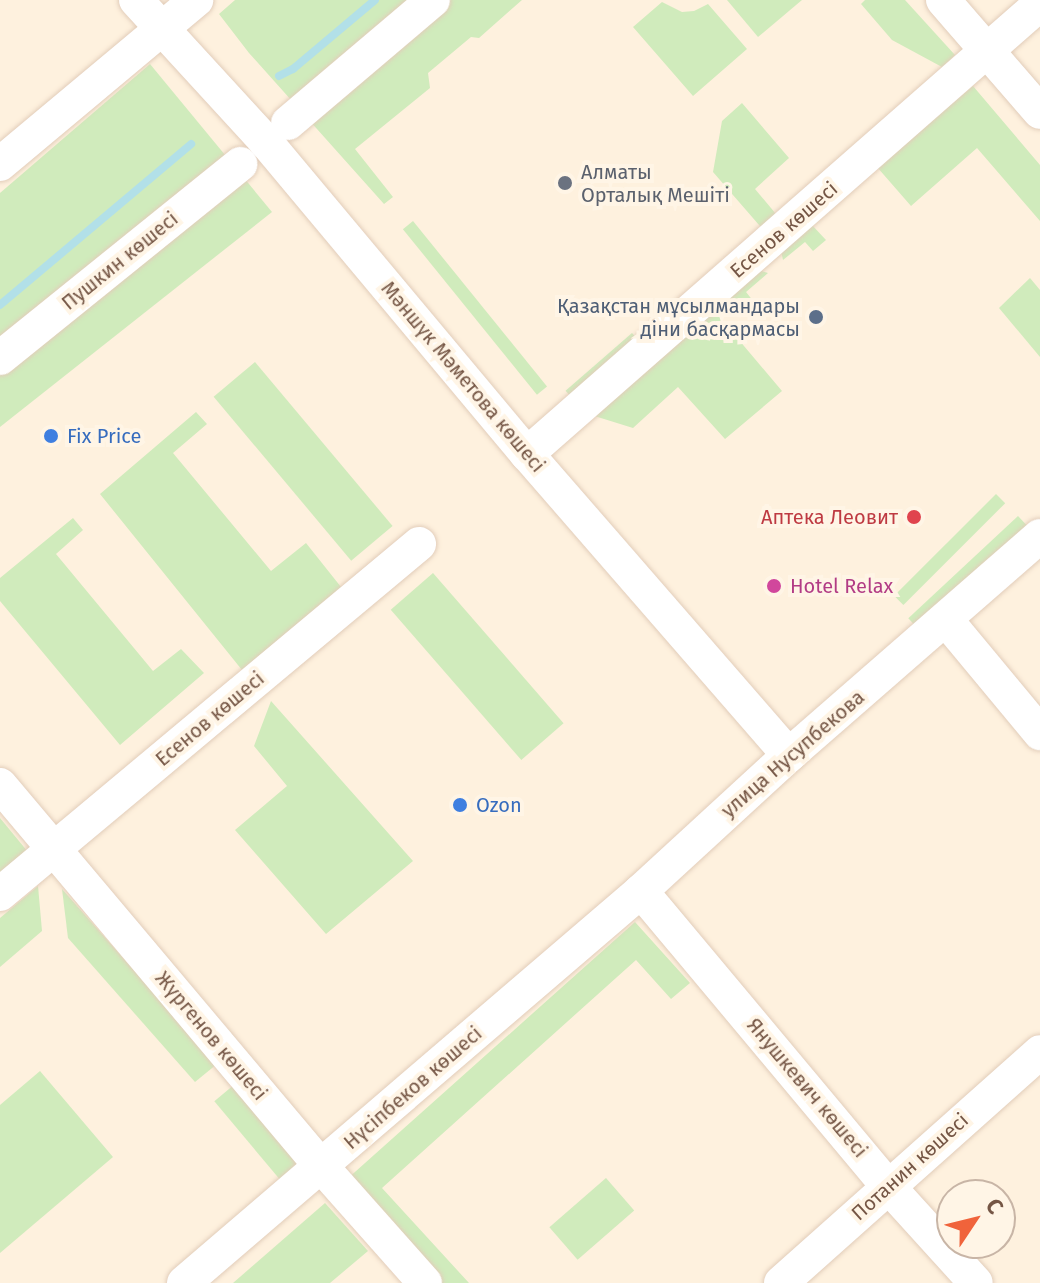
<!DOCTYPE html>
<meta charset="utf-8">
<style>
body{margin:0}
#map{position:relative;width:1040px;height:1283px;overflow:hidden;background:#fef1de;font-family:"Fira Sans",sans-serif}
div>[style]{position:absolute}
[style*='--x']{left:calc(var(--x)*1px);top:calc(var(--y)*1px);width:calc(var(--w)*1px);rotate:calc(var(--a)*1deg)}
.green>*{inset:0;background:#d0ebbc;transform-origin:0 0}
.stream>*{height:8px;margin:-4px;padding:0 4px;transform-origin:4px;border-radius:4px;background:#b2e0e8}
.roads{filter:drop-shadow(0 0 2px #e2cdba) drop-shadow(0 0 2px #e2cdba)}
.minor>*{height:34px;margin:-17px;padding:0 17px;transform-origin:17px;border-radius:17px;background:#fff}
.dots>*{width:22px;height:22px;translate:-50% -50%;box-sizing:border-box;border:4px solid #fff5e6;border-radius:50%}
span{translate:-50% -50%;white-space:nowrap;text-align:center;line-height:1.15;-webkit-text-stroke:8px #fff5e6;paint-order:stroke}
.worship-label{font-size:20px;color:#5b616d}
.left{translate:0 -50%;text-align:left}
.street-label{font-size:20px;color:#755645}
.service-label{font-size:20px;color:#4e5e75}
.right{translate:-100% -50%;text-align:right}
.shop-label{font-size:20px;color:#366cbe}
.health-label{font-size:20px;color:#be3a42}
.hotel-label{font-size:20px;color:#b23c85}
.north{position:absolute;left:936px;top:1179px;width:80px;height:80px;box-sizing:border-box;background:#fff5e6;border:2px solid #c8b5a6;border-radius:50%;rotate:55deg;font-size:22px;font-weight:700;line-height:32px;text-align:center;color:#755645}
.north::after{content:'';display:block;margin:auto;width:28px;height:36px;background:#f0633b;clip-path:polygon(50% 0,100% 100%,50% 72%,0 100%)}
</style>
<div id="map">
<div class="green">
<div style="clip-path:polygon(235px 0,522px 0,479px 38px,471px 37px,428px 73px,430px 88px,355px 149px,393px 197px,384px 204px,249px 53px,219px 14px)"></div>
<div style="clip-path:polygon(727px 0,802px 0,758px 37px)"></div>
<div style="clip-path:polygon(865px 0,905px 0,955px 55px,942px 67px,892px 40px,861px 4px)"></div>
<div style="clip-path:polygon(662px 2px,682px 12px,694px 11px,708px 4px,747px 49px,693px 96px,633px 27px)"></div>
<div style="clip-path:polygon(150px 64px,272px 212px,0 427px,0 193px)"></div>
<div style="clip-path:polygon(973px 86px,1040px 165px,1040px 221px,977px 148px,911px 206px,877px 167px)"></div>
<div style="clip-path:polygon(742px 103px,789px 158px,755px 189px,781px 220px,766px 233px,713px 172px,722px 121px)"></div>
<div style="left:413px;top:221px;width:213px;height:13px;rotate:51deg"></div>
<div style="clip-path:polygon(811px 224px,826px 240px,813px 251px,805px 242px,783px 260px,781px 251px)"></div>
<div style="clip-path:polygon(758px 270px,768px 273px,746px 292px,754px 302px,741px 313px,727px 297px)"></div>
<div style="clip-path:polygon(1030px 278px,1040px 290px,1040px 357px,999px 308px)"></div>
<div style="clip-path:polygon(712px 308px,782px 391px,725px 439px,678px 387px,633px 428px,588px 414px)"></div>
<div style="left:632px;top:333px;width:11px;height:88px;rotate:49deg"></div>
<div style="left:255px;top:362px;width:214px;height:54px;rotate:50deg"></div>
<div style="clip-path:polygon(196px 412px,207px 424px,173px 453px,271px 571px,306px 543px,341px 587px,242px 670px,100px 494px)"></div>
<div style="left:996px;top:494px;width:13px;height:144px;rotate:45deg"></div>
<div style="left:1018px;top:516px;width:21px;height:150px;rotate:47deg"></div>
<div style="clip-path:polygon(73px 518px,83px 530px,56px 554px,153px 671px,181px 649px,204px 673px,120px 745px,0 601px,0 578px)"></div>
<div style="left:433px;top:573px;width:199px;height:56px;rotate:49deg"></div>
<div style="clip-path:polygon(271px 701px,413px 861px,326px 934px,235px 830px,287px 786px,254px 746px)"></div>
<div style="clip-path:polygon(0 818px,28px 852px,0 876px)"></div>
<div style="clip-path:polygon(38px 886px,42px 931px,0 967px,0 918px)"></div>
<div style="clip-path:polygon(62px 889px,217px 1064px,195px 1082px,68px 938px)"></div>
<div style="clip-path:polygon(635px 922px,690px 983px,671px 999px,636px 960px,382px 1188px,469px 1283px,440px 1283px,346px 1180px)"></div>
<div style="clip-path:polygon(40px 1071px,113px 1157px,0 1253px,0 1105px)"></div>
<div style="left:235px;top:1084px;width:102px;height:27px;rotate:50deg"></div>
<div style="left:606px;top:1178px;width:43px;height:75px;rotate:49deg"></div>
<div style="clip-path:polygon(325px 1203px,368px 1251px,330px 1283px,233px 1283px)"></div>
</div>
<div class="stream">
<div style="--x:279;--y:76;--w:16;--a:-27"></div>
<div style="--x:293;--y:69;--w:107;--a:-40.1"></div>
<div style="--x:0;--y:305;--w:250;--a:-40.1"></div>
</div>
<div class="roads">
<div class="minor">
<div style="--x:136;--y:0;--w:193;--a:47.5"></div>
<div style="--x:266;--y:142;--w:407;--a:50.1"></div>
<div style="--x:527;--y:454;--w:399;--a:49"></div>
<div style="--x:943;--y:0;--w:148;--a:49.1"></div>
<div style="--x:288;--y:123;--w:190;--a:-40.3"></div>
<div style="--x:0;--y:164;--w:256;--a:-39.9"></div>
<div style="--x:0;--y:358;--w:309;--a:-38.9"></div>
<div style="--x:527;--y:454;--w:682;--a:-41.26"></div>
<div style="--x:947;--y:621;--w:146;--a:50.3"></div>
<div style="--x:0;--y:785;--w:500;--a:49.9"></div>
<div style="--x:322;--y:1167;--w:155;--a:48.4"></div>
<div style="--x:641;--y:891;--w:383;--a:50.1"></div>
<div style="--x:887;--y:1185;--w:132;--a:47.8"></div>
<div style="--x:0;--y:894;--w:546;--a:-39.87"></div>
<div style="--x:184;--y:1283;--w:602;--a:-40.62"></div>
<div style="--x:641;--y:891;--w:201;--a:-42.6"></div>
<div style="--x:789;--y:755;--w:333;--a:-41.1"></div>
<div style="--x:781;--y:1283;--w:347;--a:-41.7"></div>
</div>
</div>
<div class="dots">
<div style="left:565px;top:183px;background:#6b7280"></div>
<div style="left:816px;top:317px;background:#5c6f8a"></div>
<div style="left:51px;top:436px;background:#3f7fe0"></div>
<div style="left:914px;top:517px;background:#e0444e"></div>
<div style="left:774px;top:586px;background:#d1479c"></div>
<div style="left:460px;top:805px;background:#3f7fe0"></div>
</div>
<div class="worship-label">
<span class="left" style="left:581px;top:184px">Алматы<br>Орталық Мешіті</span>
</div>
<div class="street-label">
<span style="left:784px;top:230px;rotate:-41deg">Есенов көшесі</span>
<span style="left:120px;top:261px;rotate:-39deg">Пушкин көшесі</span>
<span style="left:463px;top:377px;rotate:50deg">Мәншүк Мәметова көшесі</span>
<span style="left:210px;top:719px;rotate:-40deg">Есенов көшесі</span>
<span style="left:793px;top:754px;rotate:-41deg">улица Нусупбекова</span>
<span style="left:211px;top:1036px;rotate:50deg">Жүргенов көшесі</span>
<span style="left:413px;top:1088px;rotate:-41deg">Нүсіпбеков көшесі</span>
<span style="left:807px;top:1088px;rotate:50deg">Янушкевич көшесі</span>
<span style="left:910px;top:1167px;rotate:-42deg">Потанин көшесі</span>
</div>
<div class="service-label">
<span class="right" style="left:800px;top:318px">Қазақстан мұсылмандары<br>діни басқармасы</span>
</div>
<div class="shop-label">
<span class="left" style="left:67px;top:436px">Fix Price</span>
<span class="left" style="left:476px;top:805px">Ozon</span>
</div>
<div class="health-label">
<span class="right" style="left:898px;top:517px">Аптека Леовит</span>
</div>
<div class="hotel-label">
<span class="left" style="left:790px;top:586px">Hotel Relax</span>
</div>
<div class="north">С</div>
</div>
